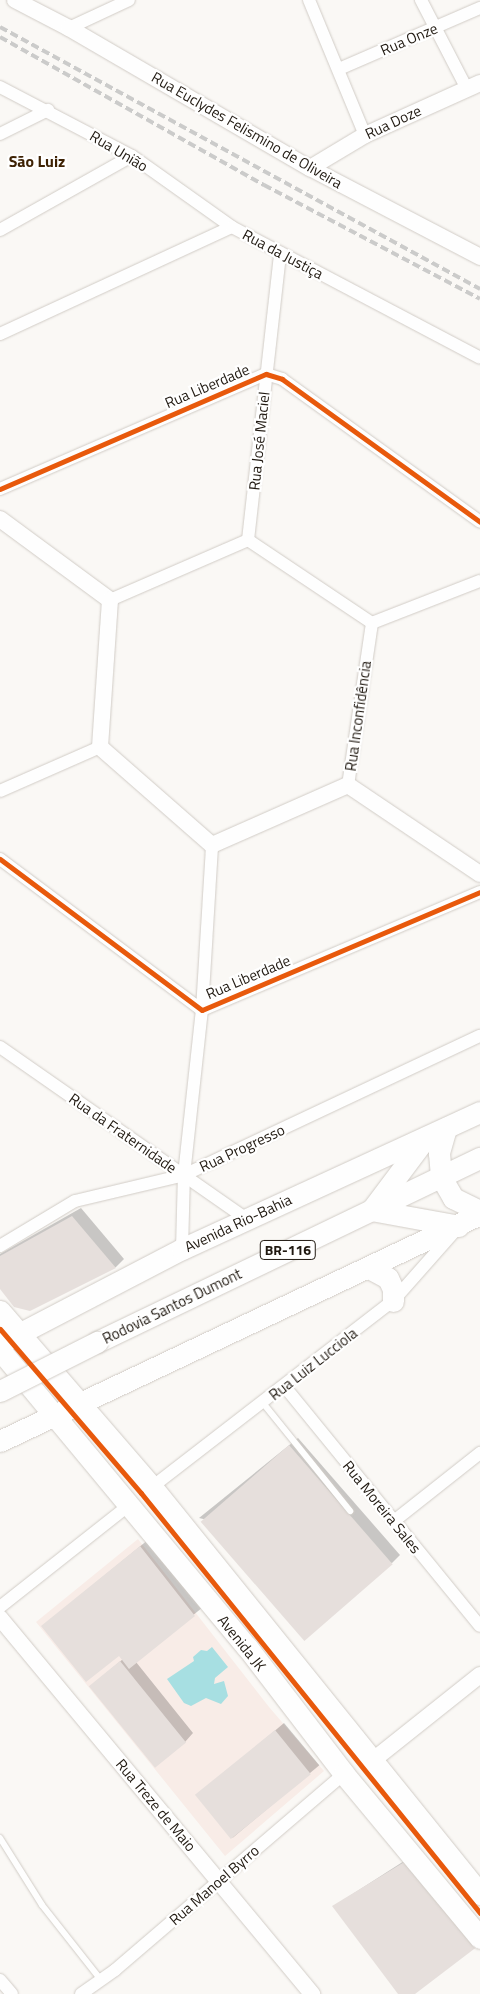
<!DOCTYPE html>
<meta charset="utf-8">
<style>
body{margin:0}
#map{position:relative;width:480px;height:1994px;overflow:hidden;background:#faf8f5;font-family:"Titillium Web",sans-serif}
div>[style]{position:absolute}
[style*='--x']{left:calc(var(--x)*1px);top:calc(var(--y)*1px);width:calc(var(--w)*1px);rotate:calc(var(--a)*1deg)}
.education>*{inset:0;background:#f8ece7}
.water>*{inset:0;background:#a7dfe2}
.shadow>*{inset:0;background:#0003;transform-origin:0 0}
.building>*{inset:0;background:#e6dfdc;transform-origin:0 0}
.roads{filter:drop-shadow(0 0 1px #d1ccc6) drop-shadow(0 0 1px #d1ccc6)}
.service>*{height:6px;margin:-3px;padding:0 3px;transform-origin:3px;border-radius:3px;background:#fefefe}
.minor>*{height:12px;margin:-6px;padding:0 6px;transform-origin:6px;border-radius:6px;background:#fefefe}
.tertiary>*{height:16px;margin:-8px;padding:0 8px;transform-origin:8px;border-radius:8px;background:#fefefe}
.primary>*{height:21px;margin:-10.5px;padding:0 10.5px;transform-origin:10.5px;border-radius:10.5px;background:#fefefe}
.trunk>*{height:21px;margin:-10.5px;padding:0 10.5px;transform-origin:10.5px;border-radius:10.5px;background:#fefefe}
.rail>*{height:4px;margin-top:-2px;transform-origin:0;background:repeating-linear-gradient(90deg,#cbcbca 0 8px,transparent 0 12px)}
.bridges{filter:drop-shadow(0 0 1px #d1ccc6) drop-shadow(0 0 1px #d1ccc6)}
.trunk-bridge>*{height:21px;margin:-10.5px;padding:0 10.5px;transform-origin:10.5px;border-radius:10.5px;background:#fefefe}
.cycleway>*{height:5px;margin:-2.5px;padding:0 2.5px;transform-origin:2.5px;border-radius:2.5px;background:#e8590c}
span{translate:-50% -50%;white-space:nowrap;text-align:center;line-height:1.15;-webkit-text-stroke:4.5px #fff;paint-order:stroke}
.shield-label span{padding:1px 4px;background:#fff;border:1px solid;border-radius:4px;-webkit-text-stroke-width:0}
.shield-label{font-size:14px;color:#201911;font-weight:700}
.street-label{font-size:15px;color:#201911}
.neighbourhood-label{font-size:16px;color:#3e2204;font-weight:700}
</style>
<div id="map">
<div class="education">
<div style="clip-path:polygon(138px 1539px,269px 1707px,324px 1771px,225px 1856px,36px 1622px)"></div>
</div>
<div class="water">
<div style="clip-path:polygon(212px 1647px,228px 1667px,215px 1678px,214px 1684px,224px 1681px,228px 1696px,221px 1704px,206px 1698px,191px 1706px,184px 1703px,167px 1679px,194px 1661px,193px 1657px,201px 1650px,207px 1651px)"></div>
</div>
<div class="shadow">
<div style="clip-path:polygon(81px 1208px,124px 1259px,116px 1267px,29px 1310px,0 1287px,0 1254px)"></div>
<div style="clip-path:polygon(298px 1438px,400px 1555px,392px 1563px,199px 1518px)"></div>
<div style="clip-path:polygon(149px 1539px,203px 1607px,136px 1662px,193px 1733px,185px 1742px,91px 1686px,123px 1659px,119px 1654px,43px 1626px)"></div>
<div style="left:284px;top:1723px;width:55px;height:113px;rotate:50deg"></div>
<div style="clip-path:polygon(415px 1854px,413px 1994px,399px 1994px,334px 1906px)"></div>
</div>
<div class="building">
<div style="clip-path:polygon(72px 1216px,116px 1268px,30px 1311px,14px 1307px,0 1289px,0 1256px)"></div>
<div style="left:289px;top:1445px;width:158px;height:117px;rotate:49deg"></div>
<div style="clip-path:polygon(140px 1546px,195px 1616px,129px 1669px,119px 1656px,86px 1682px,41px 1626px)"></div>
<div style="left:120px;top:1661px;width:105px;height:40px;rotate:51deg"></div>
<div style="left:275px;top:1730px;width:57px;height:103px;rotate:51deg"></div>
<div style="clip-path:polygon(406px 1861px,478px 1946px,415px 1994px,398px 1994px,332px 1906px)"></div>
</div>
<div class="roads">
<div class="service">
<div style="--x:263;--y:1403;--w:139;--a:51.1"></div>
<div style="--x:0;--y:1838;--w:79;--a:57.9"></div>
<div style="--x:42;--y:1905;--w:95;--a:51.8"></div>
</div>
<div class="minor">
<div style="--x:309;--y:0;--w:146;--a:67.5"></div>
<div style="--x:421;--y:0;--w:100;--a:62.7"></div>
<div style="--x:69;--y:28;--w:66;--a:-25"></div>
<div style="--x:339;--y:69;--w:154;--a:-23.4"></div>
<div style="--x:0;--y:87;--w:149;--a:27.6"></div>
<div style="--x:132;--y:156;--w:123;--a:35.4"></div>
<div style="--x:0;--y:134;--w:54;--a:-26.6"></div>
<div style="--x:0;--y:230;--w:151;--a:-29.3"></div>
<div style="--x:0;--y:334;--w:255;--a:-24.8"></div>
<div style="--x:232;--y:227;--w:280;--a:27.8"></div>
<div style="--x:0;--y:489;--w:290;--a:-23.4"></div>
<div style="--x:266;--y:374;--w:17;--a:17"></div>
<div style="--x:282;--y:379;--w:244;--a:35.8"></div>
<div style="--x:248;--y:540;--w:289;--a:-83.6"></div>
<div style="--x:110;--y:600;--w:150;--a:-23.5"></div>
<div style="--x:248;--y:540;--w:149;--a:33.8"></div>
<div style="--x:372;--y:623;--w:164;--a:98.4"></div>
<div style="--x:372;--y:623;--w:116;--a:-21.3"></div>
<div style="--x:0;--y:791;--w:109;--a:-23.7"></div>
<div style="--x:0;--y:859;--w:252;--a:36.8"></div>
<div style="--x:202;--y:1010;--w:302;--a:-23"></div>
<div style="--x:0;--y:1047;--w:301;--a:34.9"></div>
<div style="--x:0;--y:1246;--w:87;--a:-31"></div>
<div style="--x:75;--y:1201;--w:112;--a:-13.4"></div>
<div style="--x:184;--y:1175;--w:327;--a:-25.2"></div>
<div style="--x:182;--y:1249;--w:74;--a:-88.5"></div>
<div style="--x:184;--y:1175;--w:166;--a:-83.8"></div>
<div style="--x:202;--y:1010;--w:165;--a:-86.5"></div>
<div style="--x:285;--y:1387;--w:308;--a:50.8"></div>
<div style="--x:152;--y:1487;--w:304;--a:-37.7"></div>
<div style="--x:393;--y:1301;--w:94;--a:-48.5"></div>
<div style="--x:394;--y:1521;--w:110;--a:-38.3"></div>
<div style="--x:0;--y:1607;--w:164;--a:-38.3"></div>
<div style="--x:0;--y:1980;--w:18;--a:49"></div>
<div style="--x:81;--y:1994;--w:42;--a:-35.2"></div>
<div style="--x:115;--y:1970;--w:301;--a:-40.6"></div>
</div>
<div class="tertiary">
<div style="--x:15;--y:0;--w:61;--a:27.4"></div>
<div style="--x:69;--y:28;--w:279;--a:30.2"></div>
<div style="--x:310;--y:168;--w:192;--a:27.6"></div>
<div style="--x:310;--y:168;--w:64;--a:-31"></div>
<div style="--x:365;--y:135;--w:126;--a:-24.3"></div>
<div style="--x:0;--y:519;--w:137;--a:36.4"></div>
<div style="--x:110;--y:600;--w:147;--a:93.9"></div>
<div style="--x:100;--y:747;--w:149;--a:41.2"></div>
<div style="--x:212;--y:845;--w:149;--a:-23.8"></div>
<div style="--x:348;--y:785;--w:159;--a:34"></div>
<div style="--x:0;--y:1618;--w:489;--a:50.3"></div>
<div style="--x:372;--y:1761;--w:138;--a:-38.5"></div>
</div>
<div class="primary">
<div style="--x:446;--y:1128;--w:26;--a:106"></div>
<div style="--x:439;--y:1153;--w:24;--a:85"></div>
<div style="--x:441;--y:1177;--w:24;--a:60"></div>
<div style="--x:453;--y:1198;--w:30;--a:26"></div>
<div style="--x:369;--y:1268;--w:21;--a:28"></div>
<div style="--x:388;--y:1278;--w:12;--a:66"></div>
<div style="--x:393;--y:1289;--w:12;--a:90"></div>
<div style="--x:0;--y:1311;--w:233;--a:49.2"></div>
<div style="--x:152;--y:1487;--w:523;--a:51.13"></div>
<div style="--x:7;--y:1340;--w:197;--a:-27.5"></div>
<div style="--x:182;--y:1249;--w:328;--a:-24.7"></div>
<div style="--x:0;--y:1350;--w:386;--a:50.3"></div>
<div style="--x:247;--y:1647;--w:160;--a:52.6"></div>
<div style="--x:344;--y:1774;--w:213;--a:50.3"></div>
<div style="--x:0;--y:1441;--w:531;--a:-25.31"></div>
</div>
<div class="trunk">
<div style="--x:373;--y:1208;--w:85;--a:-53.1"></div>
<div style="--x:371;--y:1210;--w:89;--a:10.3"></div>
<div style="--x:97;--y:1342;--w:425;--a:-25.7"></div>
</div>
</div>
<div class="rail">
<div style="--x:0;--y:27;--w:547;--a:28.63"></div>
<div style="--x:0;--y:37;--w:303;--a:29.3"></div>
<div style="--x:264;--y:185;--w:244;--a:27.8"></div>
</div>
<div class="bridges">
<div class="trunk-bridge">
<div style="--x:0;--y:1391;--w:109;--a:-26.8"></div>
</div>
</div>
<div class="cycleway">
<div style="--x:0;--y:489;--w:290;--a:-23.4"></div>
<div style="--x:266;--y:374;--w:17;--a:17"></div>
<div style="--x:282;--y:379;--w:244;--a:35.8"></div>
<div style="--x:0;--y:859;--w:252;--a:36.8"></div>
<div style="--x:202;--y:1010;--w:302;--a:-23"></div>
<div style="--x:0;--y:1329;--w:216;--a:49.3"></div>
<div style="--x:141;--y:1493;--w:540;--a:51.09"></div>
</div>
<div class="shield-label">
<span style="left:288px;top:1250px">BR-116</span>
</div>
<div class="street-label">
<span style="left:409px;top:39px;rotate:-23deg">Rua Onze</span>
<span style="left:393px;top:122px;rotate:-25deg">Rua Doze</span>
<span style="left:247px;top:130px;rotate:30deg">Rua Euclydes Felismino de Oliveira</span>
<span style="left:119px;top:151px;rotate:31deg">Rua União</span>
<span style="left:283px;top:254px;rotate:28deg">Rua da Justiça</span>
<span style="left:207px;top:386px;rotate:-23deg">Rua Liberdade</span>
<span style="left:259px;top:441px;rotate:-84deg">Rua José Maciel</span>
<span style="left:358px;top:716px;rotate:-82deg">Rua Inconfidência</span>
<span style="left:248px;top:977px;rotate:-23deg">Rua Liberdade</span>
<span style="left:123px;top:1133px;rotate:35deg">Rua da Fraternidade</span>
<span style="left:242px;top:1148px;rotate:-25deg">Rua Progresso</span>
<span style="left:238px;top:1223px;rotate:-25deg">Avenida Rio-Bahia</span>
<span style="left:172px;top:1306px;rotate:-26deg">Rodovia Santos Dumont</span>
<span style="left:313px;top:1364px;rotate:-38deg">Rua Luiz Lucciola</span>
<span style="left:382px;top:1507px;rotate:51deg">Rua Moreira Sales</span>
<span style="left:242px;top:1643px;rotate:51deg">Avenida JK</span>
<span style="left:156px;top:1805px;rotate:50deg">Rua Treze de Maio</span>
<span style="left:214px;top:1885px;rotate:-41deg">Rua Manoel Byrro</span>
</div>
<div class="neighbourhood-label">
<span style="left:37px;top:161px">São Luiz</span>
</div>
</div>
